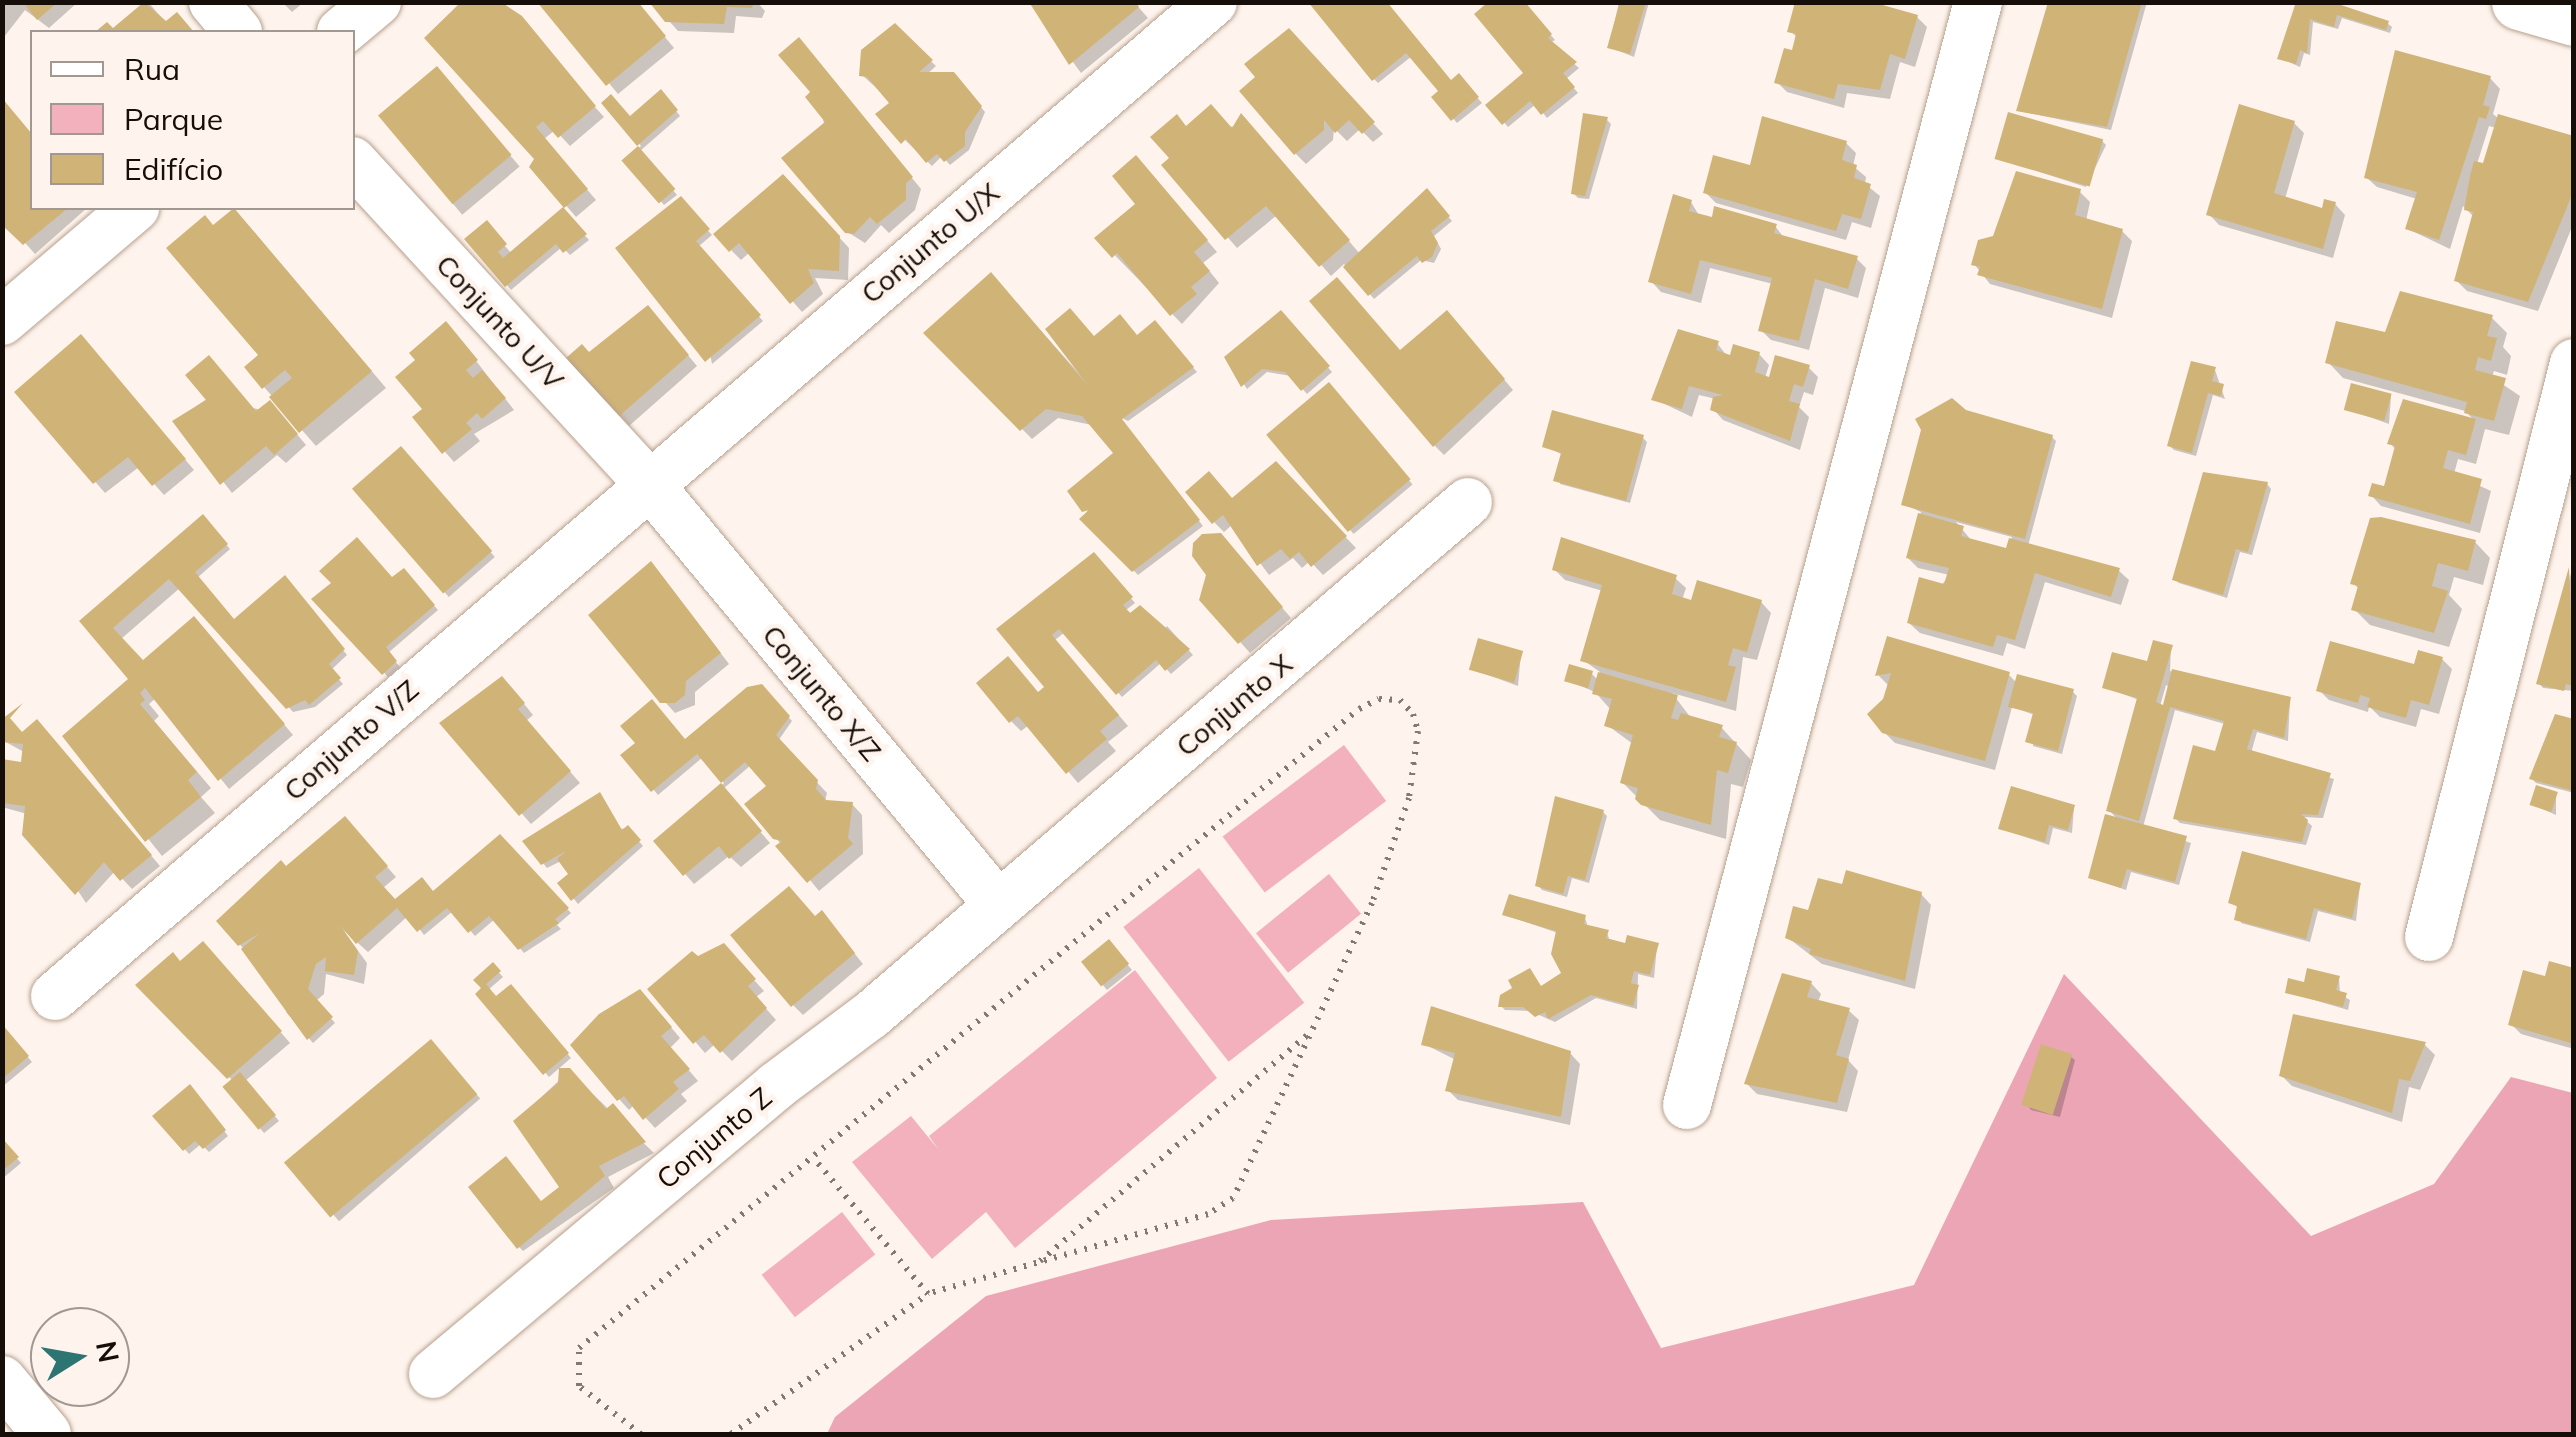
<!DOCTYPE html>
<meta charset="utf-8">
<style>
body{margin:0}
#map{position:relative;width:2576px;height:1437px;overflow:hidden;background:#fef4ed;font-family:Mulish,sans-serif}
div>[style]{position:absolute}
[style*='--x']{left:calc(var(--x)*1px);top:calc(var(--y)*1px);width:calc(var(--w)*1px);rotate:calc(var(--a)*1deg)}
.green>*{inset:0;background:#f3b1be;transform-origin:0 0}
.forest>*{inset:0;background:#eca5b4}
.shadow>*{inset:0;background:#0003;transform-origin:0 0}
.building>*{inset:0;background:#d0b477;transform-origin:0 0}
.path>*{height:6px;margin-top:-3px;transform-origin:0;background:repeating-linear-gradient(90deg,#827972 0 2.5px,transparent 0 10.5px)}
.roads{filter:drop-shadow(0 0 2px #b7a08e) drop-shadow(0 0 2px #b7a08e)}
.street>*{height:48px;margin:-24px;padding:0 24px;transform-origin:24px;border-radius:24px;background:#fff}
.secondary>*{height:55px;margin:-27.5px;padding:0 27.5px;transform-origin:27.5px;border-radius:27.5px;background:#fff}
span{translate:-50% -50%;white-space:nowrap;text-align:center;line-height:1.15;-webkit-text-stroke:9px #fef4ed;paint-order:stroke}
.street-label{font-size:28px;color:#160e08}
.frame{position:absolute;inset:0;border:5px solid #160e08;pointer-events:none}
.legend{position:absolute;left:30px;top:30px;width:325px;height:180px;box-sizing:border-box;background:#fef4ed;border:2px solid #a19891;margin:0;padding:12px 18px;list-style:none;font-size:30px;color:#160e08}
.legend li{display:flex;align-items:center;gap:20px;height:50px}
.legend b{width:50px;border:2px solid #a19891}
.north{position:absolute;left:30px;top:1307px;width:100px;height:100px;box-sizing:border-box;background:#fef4ed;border:2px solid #a19891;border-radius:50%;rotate:79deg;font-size:28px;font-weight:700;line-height:40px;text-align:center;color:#160e08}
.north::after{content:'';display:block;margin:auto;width:35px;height:45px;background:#2c7573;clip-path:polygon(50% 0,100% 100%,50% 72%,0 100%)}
</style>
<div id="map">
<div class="green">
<div style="left:1344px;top:745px;width:70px;height:152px;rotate:53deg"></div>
<div style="left:1199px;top:868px;width:171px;height:96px;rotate:52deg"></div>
<div style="left:1329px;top:874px;width:51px;height:94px;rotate:51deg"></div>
<div style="clip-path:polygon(1135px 970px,1217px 1078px,1015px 1248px,986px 1212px,932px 1259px,852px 1162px,911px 1116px,938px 1149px,929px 1136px)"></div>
<div style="left:842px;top:1212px;width:54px;height:102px;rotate:52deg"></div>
</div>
<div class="forest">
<div style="clip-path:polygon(2064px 974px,2311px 1236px,2434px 1184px,2511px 1077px,2573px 1093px,2573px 1434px,827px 1434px,835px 1417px,986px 1296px,1271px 1220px,1583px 1202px,1661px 1348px,1914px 1285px)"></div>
</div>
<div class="shadow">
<div style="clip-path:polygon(2px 2px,78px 2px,49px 28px,25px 10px,4px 37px)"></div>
<div style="clip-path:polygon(148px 2px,167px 24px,193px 32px,99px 32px,107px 25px,113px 31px)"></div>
<div style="clip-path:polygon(282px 2px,304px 2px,292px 12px)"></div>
<div style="clip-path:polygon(500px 2px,604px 117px,570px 146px,555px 130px,544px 139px,596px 200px,576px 217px,532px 166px,537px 158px)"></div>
<div style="clip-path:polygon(542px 2px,636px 2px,674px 48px,618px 94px)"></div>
<div style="clip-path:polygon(652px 2px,757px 2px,765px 11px,762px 18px,736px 16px,734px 33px,678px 31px)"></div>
<div style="clip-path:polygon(1029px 2px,1134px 2px,1148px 18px,1081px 73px)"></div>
<div style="clip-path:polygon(1385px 2px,1452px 83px,1459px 77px,1482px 103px,1457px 123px,1435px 97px,1442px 91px,1412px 56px,1378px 83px,1374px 79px)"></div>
<div style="clip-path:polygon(1523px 2px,1555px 40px,1550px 43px,1579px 68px,1566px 79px,1578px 93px,1547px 118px,1536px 104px,1508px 127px,1489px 105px,1527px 73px)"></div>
<div style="clip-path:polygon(1619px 2px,1649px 2px,1634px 57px,1609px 47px)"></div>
<div style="clip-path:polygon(2050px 2px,2147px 2px,2111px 130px,2019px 111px)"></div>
<div style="clip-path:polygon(2298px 2px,2387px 23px,2392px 27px,2390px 33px,2342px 18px,2338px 29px,2313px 22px,2310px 55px,2304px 53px,2300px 67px,2280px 58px)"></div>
<div style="clip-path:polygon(1917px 17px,1927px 27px,1915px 67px,1900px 62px,1890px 99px,1847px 93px,1844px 108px,1787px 92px,1777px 82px,1798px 38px,1790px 31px)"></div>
<div style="clip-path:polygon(895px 27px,936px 66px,926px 75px,958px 79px,985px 112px,969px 150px,950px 165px,942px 156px,932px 166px,879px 115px,893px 103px,862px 75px)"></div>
<div style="clip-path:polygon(1289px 31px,1383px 134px,1373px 142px,1360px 129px,1347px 141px,1334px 128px,1333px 140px,1306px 164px,1296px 154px,1259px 77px)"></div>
<div style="clip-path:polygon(809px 51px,921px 189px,915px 210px,889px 233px,881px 225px,865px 243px,846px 231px)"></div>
<div style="clip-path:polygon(evenodd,2490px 78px,2500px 89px,2493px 114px,2499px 119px,2574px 138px,2574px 222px,2538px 311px,2467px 291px,2456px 280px,2474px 217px,2463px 206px,2450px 249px,2408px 229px,2417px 199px,2377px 187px,2366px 177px,2490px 78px,2489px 126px,2496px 128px,2485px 166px,2477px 164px,2489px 126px)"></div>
<div style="left:447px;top:80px;width:113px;height:75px;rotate:50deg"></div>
<div style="clip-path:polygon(665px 97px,680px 116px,640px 151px,677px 195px,664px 205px,625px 160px,641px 146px,604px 104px,630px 119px)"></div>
<div style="clip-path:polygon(2px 100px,32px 135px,32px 208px,87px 208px,35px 254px,2px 217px)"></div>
<div style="clip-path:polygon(1607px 120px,1611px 124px,1589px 199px,1578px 198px,1573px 193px)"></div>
<div style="clip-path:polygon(2294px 123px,2304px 133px,2285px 199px,2324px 211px,2335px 204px,2345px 215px,2333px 258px,2219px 225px,2209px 214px)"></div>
<div style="clip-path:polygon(1251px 126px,1360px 254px,1427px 192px,1452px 221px,1434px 236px,1441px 249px,1434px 263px,1421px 260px,1374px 299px,1344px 264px,1331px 276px,1277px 215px,1237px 248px,1165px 165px,1187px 128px)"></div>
<div style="clip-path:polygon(2102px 141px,2106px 145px,2086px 187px,1997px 158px)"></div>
<div style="clip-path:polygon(1846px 143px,1856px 153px,1853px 166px,1866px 177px,1865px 184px,1880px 196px,1871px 228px,1852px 222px,1846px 240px,1716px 203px,1706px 193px,1751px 168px)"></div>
<div style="clip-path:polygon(1146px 168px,1217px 252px,1203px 263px,1219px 283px,1182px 324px,1098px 238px,1138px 204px)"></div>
<div style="clip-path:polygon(793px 187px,849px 248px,848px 280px,815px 278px,823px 294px,802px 312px,750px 252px,741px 260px,731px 250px)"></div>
<div style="clip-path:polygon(2080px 192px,2090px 202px,2086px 221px,2122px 231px,2132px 241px,2112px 318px,1990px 284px,1974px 264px,1995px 238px)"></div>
<div style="clip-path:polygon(680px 199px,712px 235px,699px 246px,763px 321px,712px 364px)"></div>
<div style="clip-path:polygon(1691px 202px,1700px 217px,1775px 226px,1785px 239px,1856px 258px,1866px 268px,1858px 298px,1825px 288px,1809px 350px,1771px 340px,1761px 330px,1773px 284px,1710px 268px,1701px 303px,1661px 292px,1651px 281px)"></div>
<div style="clip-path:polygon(563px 211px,589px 240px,570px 255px,562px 247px,511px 290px,468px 239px,486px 224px,512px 254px)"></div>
<div style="clip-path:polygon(249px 226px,386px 388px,316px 446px,264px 387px,261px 356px,213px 228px)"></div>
<div style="clip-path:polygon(1001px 286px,1116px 415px,1094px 339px,1138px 338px,1155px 324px,1197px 372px,1128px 421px,1116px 415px,1203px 526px,1138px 575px,1083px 519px,1117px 453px,1092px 425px,1058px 418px,1032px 439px,927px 333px)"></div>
<div style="clip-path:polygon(1281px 313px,1332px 372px,1307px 394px,1291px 376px,1267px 372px,1247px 389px,1227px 358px)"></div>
<div style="clip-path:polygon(2491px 317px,2507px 333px,2503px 347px,2511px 356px,2507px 375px,2494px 371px,2492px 377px,2520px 396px,2509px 435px,2485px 429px,2476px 464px,2458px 459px,2454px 474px,2491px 491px,2480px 533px,2381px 506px,2371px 495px,2386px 489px,2396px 450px,2390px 443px,2405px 402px,2476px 422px,2465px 411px,2343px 378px,2328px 362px,2386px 335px)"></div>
<div style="clip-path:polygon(657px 318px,697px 366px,629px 426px,569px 358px,590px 355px)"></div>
<div style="clip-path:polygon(1457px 324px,1513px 390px,1444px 455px,1434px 445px,1401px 353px)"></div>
<div style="clip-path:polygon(456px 335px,514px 410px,474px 434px,480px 441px,454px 462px,415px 418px,426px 409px)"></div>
<div style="clip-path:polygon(1717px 343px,1727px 356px,1759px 354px,1769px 365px,1765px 378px,1808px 367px,1818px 377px,1813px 395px,1804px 392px,1799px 407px,1809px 417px,1800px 450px,1723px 420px,1713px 409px,1716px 399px,1699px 395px,1692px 417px,1654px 399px)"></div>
<div style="clip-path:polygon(90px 347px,194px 470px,164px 495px,139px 467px,105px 493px,17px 392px)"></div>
<div style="clip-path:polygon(2215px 370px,2225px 399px,2213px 395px,2196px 456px,2174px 450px,2169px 445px)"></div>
<div style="left:1329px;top:385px;width:130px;height:77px;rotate:50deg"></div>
<div style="clip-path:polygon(2391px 396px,2389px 424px,2347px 409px)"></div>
<div style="clip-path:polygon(208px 398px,280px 414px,306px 445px,286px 463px,277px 455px,232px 493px,176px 421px)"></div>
<div style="clip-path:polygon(evenodd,2052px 437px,2056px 441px,2028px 546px,2118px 570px,2129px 580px,2121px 605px,2045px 582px,2025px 649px,2007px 643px,2003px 656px,1920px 633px,1909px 623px,1950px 575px,1918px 568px,1908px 558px,1921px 512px,1904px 504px,2052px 437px,1956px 522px,2012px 537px,2008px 551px,1972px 541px,1956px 522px)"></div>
<div style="clip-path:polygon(1643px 438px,1647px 442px,1630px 503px,1560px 484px,1563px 455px,1545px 446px)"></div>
<div style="left:401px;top:449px;width:143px;height:61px;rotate:49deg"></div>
<div style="clip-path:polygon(1276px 464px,1356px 548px,1323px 575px,1310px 561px,1302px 568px,1293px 558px,1269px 575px,1232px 525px,1224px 532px,1214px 522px)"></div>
<div style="clip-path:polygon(2267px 484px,2271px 489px,2252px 555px,2240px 552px,2227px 598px,2179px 583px,2174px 579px)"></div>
<div style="clip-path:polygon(203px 518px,230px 549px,197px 578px,234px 622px,289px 582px,347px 655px,331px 670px,343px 684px,315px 707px,293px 712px,181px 587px,121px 639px,143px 663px,204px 629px,293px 735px,229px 789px,156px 698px,149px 704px,159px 716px,154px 721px,211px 788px,201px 797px,215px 813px,162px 856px,66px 736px,140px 688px,82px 621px)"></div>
<div style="clip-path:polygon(2475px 542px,2490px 558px,2483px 585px,2454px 577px,2449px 595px,2462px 609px,2449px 647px,2370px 625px,2354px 609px,2360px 590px,2353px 583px)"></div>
<div style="clip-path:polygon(1231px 547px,1291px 618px,1250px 653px,1202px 599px)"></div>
<div style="clip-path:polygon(1094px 555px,1135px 603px,1126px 610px,1161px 632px,1167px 626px,1193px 655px,1171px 674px,1161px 663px,1122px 697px,1065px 632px,1055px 640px,1128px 726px,1108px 742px,1116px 751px,1078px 783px,1029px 725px,1021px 731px,1011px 721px,1048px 688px,1000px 630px)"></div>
<div style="clip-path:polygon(2574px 563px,2574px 691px,2543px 688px,2539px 683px)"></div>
<div style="clip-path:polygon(1554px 569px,1675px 578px,1686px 588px,1682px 600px,1761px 602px,1771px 613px,1757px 660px,1743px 657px,1736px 711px,1672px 693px,1691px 718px,1721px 727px,1751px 760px,1743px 787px,1731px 784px,1726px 839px,1660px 820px,1623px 783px,1633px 744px,1607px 725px,1611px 710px,1595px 692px,1567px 680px,1591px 673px,1598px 680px,1600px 672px,1583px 660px,1603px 591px,1565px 580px)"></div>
<div style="clip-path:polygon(403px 571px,438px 610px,388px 653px,400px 667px,388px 677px,315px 599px,393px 580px)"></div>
<div style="clip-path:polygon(661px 575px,729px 664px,695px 692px,695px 705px,675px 713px,665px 702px)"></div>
<div style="clip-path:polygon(1888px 639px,2008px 674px,2017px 683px,2073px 692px,2077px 696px,2062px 754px,2033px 746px,2035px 715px,2012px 707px,1995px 770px,1895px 743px,1884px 732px,1890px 687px,1878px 675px)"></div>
<div style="clip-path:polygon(evenodd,2171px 647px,2170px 671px,2290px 699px,2288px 741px,2257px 732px,2251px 753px,2334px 779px,2323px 818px,2302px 817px,2312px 826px,2306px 845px,2180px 823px,2175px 818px,2217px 754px,2225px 724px,2175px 710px,2143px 827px,2191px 843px,2179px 885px,2131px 872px,2126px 890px,2091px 878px,2118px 820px,2109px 810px,2139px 700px,2104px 687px,2171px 647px,2166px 685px,2170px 687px,2165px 708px,2160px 706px,2166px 685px)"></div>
<div style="clip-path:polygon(1521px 653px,1518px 686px,1469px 668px)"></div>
<div style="clip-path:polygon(2442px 659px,2452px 669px,2439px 714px,2421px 709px,2416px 727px,2380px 717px,2369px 706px,2368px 712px,2329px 700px,2319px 690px)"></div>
<div style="clip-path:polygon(761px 687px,792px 721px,778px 741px,827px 793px,825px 801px,852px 804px,862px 815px,863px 854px,819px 891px,775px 837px,769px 786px,751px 765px,723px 789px,770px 843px,741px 867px,729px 856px,694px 884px,656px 841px,724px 783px,703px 757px,658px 795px,624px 755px,685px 742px)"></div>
<div style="clip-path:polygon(512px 689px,533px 715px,526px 721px,580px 783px,531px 824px,443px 724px)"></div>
<div style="clip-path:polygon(2574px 722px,2574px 793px,2536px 783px,2531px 778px)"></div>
<div style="clip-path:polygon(47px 733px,160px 866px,132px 889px,115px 871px,86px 903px,27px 814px,2px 807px,2px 762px,23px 765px,24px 752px,2px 740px)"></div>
<div style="clip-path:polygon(2556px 794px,2556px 815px,2533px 805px)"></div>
<div style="clip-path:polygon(2074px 807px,2072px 833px,2053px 828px,2049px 845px,2001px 829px)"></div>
<div style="clip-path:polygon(1603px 812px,1607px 816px,1589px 883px,1572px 878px,1567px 897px,1542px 890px,1538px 885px)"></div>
<div style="clip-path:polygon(628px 828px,643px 846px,578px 904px,561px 883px,571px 874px,561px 861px,547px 868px,525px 841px)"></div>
<div style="clip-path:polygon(354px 829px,396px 877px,383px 888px,395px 902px,434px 894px,500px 837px,571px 913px,557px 925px,561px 929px,524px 953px,495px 919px,475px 936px,453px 911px,424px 935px,409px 915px,368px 952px,342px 929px,367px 963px,364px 984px,326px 974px,324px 994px,316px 1001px,335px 1023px,313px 1043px,286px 1012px,292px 1006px,220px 921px,287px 869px)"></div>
<div style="clip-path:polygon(2360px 885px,2356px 921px,2318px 911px,2310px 942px,2241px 923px,2239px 908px,2230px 902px)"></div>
<div style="clip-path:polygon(1844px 887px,1921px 894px,1931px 905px,1915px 989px,1822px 964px,1787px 937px)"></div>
<div style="clip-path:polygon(1505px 915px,1585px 918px,1588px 927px,1607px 932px,1610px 942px,1657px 946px,1654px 978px,1638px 974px,1637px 1009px,1596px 998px,1555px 1022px,1530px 1011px,1505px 1010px,1501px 1006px,1565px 974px,1558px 933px)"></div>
<div style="clip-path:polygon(815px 918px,831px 924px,863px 964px,803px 1015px,793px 1005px)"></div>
<div style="clip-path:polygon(1113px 947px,1132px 970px,1107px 990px,1085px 963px)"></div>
<div style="clip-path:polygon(213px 954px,290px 1043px,245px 1081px,279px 1121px,264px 1133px,226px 1088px,233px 1081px,138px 986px)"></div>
<div style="clip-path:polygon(733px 957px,764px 991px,756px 997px,776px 1020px,732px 1061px,715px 1044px,705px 1053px,650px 989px,697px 959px)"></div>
<div style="clip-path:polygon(493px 966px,503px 977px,488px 990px,496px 999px,511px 987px,571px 1058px,549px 1077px,478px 994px)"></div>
<div style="clip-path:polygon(2574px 971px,2574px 1049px,2521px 1034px,2511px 1024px,2547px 979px)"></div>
<div style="clip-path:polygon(2339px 978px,2340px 994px,2350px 1000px,2348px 1010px,2287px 992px)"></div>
<div style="clip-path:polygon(1811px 983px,1821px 994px,1818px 1002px,1848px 1010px,1859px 1020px,1848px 1060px,1858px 1071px,1847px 1112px,1757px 1094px,1747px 1084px)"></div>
<div style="clip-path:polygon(650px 1002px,680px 1038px,670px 1048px,698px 1081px,681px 1094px,687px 1101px,655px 1128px,634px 1105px,629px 1110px,619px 1099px)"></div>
<div style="clip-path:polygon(1432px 1009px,1570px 1053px,1580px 1064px,1570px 1125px,1458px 1100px,1448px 1090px,1456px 1060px,1424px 1044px)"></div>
<div style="clip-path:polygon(2px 1027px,32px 1062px,2px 1087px)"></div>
<div style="clip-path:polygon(2380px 1039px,2425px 1045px,2435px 1055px,2420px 1090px,2409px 1087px,2402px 1122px,2292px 1086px,2282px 1076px)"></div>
<div style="left:431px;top:1042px;width:75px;height:187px;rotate:49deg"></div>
<div style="clip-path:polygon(2070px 1056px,2075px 1060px,2060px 1117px,2031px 1110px,2027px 1105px)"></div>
<div style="clip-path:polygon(569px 1071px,654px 1153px,608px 1177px,614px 1188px,523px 1251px,519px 1247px,542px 1204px,558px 1191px,574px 1202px,516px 1121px)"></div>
<div style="clip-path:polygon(194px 1091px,228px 1136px,209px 1152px,201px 1144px,189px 1154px,156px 1116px)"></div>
<div style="clip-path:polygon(2px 1141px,21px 1163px,2px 1179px)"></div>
</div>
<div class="building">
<div style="clip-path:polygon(23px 2px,58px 2px,37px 20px)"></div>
<div style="clip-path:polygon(144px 2px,166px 21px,177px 12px,194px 32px,95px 32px,107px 22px,113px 28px)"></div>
<div style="clip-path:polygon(461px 2px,501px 2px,522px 16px,596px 106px,558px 138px,543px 121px,536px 127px,588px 189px,564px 208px,529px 167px,534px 159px,424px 38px)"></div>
<div style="clip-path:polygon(537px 2px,638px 2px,666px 36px,606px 86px)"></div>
<div style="clip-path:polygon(649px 2px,754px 2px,752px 8px,727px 7px,724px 24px,665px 22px)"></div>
<div style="clip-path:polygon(1029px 2px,1136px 2px,1139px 7px,1069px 65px)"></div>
<div style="clip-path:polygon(1308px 2px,1387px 2px,1451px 80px,1459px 73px,1479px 97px,1451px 121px,1431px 97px,1438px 91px,1406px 53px,1372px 81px)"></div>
<div style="clip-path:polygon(1488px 2px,1525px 2px,1552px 34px,1548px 38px,1577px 62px,1563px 73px,1575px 87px,1541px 115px,1530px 101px,1502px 125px,1485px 105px,1523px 73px,1474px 14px)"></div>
<div style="clip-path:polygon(1620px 2px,1646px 2px,1630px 54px,1607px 48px)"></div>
<div style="clip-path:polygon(1795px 2px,1872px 2px,1918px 15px,1905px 59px,1890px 54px,1880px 90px,1838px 84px,1834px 99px,1774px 83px,1784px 48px,1792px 50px,1796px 34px,1787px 32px)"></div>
<div style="clip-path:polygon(2048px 2px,2142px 2px,2107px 127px,2016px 111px)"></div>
<div style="clip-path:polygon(2296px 2px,2332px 2px,2389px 21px,2386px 30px,2337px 15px,2334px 27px,2310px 19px,2307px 53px,2300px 50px,2296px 64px,2277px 59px)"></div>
<div style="clip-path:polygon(895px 23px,933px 60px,919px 72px,954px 72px,982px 106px,965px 132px,965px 146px,944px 162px,937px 154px,926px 163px,906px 139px,901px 144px,875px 114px,889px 103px,867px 77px,859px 76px,861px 50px)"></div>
<div style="clip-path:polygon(1289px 28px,1375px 122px,1362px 134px,1349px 120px,1335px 133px,1324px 120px,1324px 130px,1294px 155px,1239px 91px,1255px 77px,1244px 64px)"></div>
<div style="clip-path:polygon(799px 37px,913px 177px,906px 183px,906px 200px,877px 224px,870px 217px,854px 234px,845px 233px,781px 158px,825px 122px,805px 97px,810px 92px,778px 55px)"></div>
<div style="clip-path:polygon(2395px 50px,2491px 76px,2483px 105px,2490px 107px,2486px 119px,2479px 117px,2439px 240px,2405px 229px,2417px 192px,2364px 178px)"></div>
<div style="left:437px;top:66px;width:116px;height:77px;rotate:50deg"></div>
<div style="clip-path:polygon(661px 89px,678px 110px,637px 146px,601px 103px,611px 94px,630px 116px)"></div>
<div style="clip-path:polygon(2px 98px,32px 134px,32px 208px,68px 208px,23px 245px,2px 225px)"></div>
<div style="clip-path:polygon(1211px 104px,1232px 128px,1241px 113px,1350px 240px,1319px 267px,1266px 206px,1225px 240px,1161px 165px,1169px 158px,1150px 137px,1177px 114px,1186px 126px)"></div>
<div style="clip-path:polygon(2239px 104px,2295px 121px,2274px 193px,2322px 208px,2324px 199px,2336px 202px,2323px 249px,2206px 215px)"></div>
<div style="left:2008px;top:112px;width:99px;height:49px;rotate:16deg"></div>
<div style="clip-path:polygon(1583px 113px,1608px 117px,1585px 196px,1571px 194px)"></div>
<div style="clip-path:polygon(2498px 114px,2574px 136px,2574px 190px,2528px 302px,2454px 281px,2473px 212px,2464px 210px,2470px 176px,2474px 161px,2483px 163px)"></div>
<div style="clip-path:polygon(1762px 116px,1847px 141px,1842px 160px,1857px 165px,1854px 178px,1871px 184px,1861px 219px,1842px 214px,1836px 231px,1703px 193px,1713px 155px,1750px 165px)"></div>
<div style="left:638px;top:146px;width:57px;height:22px;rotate:49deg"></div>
<div style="clip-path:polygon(1136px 155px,1208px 240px,1194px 252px,1210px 271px,1191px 287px,1197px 294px,1170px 316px,1117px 253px,1112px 258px,1094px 238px,1135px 204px,1112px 176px)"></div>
<div style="clip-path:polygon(2016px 171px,2081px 189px,2075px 215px,2123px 229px,2102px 309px,1977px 275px,1980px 267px,1971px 265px,1978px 240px,1993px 236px)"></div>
<div style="clip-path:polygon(783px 174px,840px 236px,839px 271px,808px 269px,814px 283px,790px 304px,739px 243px,729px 252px,713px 234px)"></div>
<div style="clip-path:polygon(1427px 188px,1450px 216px,1431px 231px,1438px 243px,1432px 257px,1422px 263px,1417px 256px,1368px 296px,1343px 267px)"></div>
<div style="clip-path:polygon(1673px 194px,1692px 200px,1689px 211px,1712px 217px,1714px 206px,1777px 224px,1774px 233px,1858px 256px,1848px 289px,1815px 279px,1799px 341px,1758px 331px,1772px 278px,1700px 260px,1691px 294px,1648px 282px)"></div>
<div style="clip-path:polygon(681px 196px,710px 229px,696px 241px,761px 315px,705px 362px,615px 248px)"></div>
<div style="clip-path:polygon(563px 207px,587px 234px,563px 253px,556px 244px,505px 287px,464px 239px,487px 220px,507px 244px,498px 252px,503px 258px)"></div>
<div style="clip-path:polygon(234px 208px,372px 371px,299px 433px,269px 397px,292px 378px,285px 370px,262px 389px,244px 367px,258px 355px,166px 248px,205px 215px,213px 225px)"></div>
<div style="clip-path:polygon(991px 272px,1089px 387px,1045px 329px,1070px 308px,1094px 336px,1120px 314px,1137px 335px,1155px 320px,1194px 367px,1122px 419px,1200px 520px,1132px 572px,1079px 519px,1089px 510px,1082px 512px,1067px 491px,1113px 453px,1082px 416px,1046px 409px,1020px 431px,923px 333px)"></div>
<div style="clip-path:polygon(1337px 277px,1400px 350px,1447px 310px,1505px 379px,1433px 447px,1309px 301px)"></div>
<div style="clip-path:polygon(2400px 291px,2493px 315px,2487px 336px,2497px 338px,2491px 361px,2478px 357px,2475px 370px,2506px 378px,2494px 421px,2464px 413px,2467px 402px,2325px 363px,2336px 321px,2385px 332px)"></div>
<div style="clip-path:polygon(648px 305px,689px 355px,617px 418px,566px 358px,582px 344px,589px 352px)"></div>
<div style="clip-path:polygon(1281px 310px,1330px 366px,1301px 391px,1285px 372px,1262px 369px,1241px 387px,1224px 357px)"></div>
<div style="clip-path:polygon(446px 321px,478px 360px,466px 370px,473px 378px,482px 370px,506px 398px,482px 419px,477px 413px,466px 423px,472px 429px,442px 454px,412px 417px,422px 409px,395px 377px,415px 360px,409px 353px)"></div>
<div style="clip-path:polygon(1678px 329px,1719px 341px,1716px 350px,1730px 355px,1733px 344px,1760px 352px,1755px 372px,1769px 377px,1775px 355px,1810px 365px,1803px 387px,1794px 384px,1789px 401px,1800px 404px,1790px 441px,1710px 410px,1713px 397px,1723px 395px,1689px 386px,1682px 409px,1651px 400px)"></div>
<div style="clip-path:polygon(81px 334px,186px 459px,152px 486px,128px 457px,93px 484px,14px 392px)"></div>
<div style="clip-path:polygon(209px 355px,256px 411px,270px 400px,298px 434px,274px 455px,266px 446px,220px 485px,172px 421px,206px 400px,185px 375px)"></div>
<div style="clip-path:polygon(2191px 361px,2216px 367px,2212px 381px,2224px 384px,2221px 396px,2208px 393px,2192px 453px,2167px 446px)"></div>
<div style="left:1329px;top:382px;width:127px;height:82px;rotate:50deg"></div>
<div style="left:2351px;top:383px;width:42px;height:28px;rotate:15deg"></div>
<div style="clip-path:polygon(1952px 398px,1966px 410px,2053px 435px,2025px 539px,1901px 505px,1921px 430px,1915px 419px)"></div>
<div style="clip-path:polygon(2403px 399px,2476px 419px,2466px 455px,2448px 450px,2443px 468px,2482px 479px,2470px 524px,2368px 496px,2372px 483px,2384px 486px,2395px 446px,2387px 444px)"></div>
<div style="clip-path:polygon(1552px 410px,1644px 435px,1626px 501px,1553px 481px,1561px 453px,1542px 447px)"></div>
<div style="left:401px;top:446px;width:139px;height:65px;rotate:49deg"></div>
<div style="clip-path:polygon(1276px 461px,1347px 536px,1311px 567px,1299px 552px,1290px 559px,1281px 549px,1257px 566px,1223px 515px,1212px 524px,1185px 492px,1209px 471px,1232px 498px)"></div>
<div style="clip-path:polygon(2203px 472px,2268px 482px,2248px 552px,2236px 549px,2223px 595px,2172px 580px)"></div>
<div style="clip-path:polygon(1918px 513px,1964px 526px,1961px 536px,2006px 548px,2009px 538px,2120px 568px,2111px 597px,2035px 573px,2015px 640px,1997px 635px,1993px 647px,1907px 623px,1919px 577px,1944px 584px,1949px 568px,1906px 558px)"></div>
<div style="clip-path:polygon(203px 514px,228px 544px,195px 572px,234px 619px,285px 575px,345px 649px,329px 664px,341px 678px,309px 705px,305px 700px,286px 709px,169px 579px,113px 628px,143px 660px,194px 616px,285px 724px,218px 781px,145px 688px,140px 693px,145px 700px,140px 704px,197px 772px,188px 780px,201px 797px,145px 842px,62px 736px,128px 679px,79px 621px)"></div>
<div style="clip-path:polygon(2381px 517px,2476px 540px,2468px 571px,2438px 563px,2432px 586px,2448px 591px,2434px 633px,2351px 610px,2358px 586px,2350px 584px,2370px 518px)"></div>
<div style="clip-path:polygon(1221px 533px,1283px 607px,1238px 644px,1199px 600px,1206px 575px,1192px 556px,1193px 543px,1202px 534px)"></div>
<div style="clip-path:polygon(357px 537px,392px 577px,404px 568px,435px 605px,386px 647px,397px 661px,382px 675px,311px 599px,331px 583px,319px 571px)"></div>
<div style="clip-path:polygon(1561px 537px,1677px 575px,1672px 594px,1691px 600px,1697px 580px,1762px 600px,1747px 652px,1733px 648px,1728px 665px,1736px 667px,1726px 702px,1580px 661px,1602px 585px,1552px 570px)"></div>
<div style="clip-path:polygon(1094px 552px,1133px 597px,1123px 605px,1130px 613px,1140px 605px,1190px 649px,1165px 671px,1156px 660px,1116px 695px,1059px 629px,1052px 635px,1119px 715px,1100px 731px,1107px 739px,1066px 774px,1018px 716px,1009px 723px,976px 683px,1008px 656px,1038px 692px,1044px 687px,996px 629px)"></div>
<div style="clip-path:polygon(651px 561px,721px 653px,686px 681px,685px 695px,675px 703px,660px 703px,588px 615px)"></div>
<div style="clip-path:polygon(2569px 567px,2574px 686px,2566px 684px,2564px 691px,2536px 684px)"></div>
<div style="clip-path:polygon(1887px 636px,2010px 672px,1985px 761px,1882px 733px,1867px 714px,1883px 699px,1891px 673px,1875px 676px)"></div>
<div style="left:1478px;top:638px;width:47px;height:33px;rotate:16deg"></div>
<div style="clip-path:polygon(2153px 640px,2173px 645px,2156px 702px,2163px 705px,2172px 669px,2291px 697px,2284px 738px,2253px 729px,2247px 749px,2331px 773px,2318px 815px,2301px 814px,2308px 820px,2302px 842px,2173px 819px,2193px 745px,2215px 751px,2224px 721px,2170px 707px,2139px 821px,2106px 811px,2137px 698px,2102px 688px,2112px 652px,2147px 661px)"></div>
<div style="clip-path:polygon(2330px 641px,2414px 664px,2418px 650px,2443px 657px,2429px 705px,2411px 700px,2406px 718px,2367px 707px,2370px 698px,2360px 695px,2358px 703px,2316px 691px)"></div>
<div style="left:1569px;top:664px;width:25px;height:18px;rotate:16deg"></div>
<div style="clip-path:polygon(1598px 672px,1678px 695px,1671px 718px,1678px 720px,1681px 713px,1723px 725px,1719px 737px,1737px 742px,1728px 773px,1717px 770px,1711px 825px,1641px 805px,1635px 799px,1638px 788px,1620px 783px,1633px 735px,1604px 726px,1612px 699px,1592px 694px)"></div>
<div style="clip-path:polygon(2017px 674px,2074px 689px,2058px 751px,2025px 742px,2033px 713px,2008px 707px)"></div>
<div style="clip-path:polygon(502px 676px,525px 703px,518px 709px,571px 771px,519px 816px,439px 723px)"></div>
<div style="clip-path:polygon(762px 684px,790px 716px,776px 735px,818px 780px,816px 789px,826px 800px,853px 802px,848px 838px,853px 844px,807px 883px,775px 846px,782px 841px,773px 839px,744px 804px,766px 786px,745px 762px,721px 783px,762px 831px,729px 859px,719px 846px,683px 876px,653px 841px,721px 783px,697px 754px,651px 792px,620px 755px,635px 743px,620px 726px,652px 699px,685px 739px,747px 687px)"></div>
<div style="clip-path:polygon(23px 703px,10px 718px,22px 732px,37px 719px,152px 855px,120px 881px,104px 862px,75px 895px,22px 835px,25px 806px,2px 803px,2px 759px,21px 762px,23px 744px,2px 742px,2px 719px)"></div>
<div style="clip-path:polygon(2555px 714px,2574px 719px,2574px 791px,2529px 779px)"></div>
<div style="left:2536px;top:785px;width:23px;height:21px;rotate:18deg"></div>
<div style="clip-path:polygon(2011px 786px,2075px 805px,2068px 830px,2049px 825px,2045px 842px,1998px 829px)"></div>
<div style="clip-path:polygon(600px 792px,622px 830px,628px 825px,641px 840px,571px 901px,557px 883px,568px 874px,557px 859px,566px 851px,541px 865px,522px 841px)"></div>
<div style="clip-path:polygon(1555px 796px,1604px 810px,1585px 880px,1568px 876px,1563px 894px,1535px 886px)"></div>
<div style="clip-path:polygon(2105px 814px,2187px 836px,2175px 882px,2127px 869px,2121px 888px,2088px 878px)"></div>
<div style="clip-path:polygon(345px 816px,388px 866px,375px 877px,395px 899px,422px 877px,433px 891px,500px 834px,569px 908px,555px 919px,559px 923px,518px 950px,489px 916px,468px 933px,447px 908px,417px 932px,397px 908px,356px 944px,340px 925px,358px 951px,354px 975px,325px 971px,326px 957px,316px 964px,308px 989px,333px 1017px,307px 1040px,241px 949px,260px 933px,238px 946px,216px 921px,281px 860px,286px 866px)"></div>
<div style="clip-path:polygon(2242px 851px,2361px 883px,2352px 918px,2314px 908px,2306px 939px,2234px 920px,2237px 906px,2228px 903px)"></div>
<div style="clip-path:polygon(1846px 870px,1922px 892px,1905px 981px,1809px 954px,1811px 949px,1785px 938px,1793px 906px,1808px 910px,1818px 878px,1842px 884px)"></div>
<div style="clip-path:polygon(789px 886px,815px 916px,822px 910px,855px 953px,791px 1007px,730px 935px)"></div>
<div style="clip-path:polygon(1509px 894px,1586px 915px,1584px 924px,1609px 930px,1606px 938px,1625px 943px,1627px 935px,1659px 943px,1650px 975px,1634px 971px,1631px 983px,1639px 985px,1633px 1006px,1591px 995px,1548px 1019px,1545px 1012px,1535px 1017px,1523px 1007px,1498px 1007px,1500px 995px,1512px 988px,1508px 980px,1530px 968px,1541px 986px,1561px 973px,1551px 954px,1556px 931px,1502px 915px)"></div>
<div style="left:1109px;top:939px;width:32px;height:36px;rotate:51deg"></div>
<div style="clip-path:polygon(203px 941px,282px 1031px,227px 1079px,135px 985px,173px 952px,180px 961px)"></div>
<div style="clip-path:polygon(724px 943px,756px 979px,748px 986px,767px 1008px,720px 1053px,704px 1035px,693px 1044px,647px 989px,692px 951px,698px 956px)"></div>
<div style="clip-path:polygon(2549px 961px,2574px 968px,2574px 1044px,2508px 1025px,2523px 970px,2545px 976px)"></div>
<div style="clip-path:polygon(493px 962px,501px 971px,486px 984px,496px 996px,511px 984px,569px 1053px,543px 1075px,475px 994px,481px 988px,473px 980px)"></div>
<div style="clip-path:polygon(2307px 968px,2340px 976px,2336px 990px,2347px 993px,2343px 1007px,2285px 993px,2288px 978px,2304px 982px)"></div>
<div style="clip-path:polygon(1782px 973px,1812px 981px,1807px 997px,1850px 1008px,1836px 1055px,1849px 1059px,1837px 1103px,1744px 1084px)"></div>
<div style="clip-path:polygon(640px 989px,672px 1027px,661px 1036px,690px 1069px,673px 1082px,679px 1089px,643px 1120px,624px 1096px,617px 1101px,570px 1045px,599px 1014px)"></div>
<div style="clip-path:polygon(1431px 1006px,1571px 1051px,1561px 1117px,1445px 1091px,1455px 1053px,1421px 1045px)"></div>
<div style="clip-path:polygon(2293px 1014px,2426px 1042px,2410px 1081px,2399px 1079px,2392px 1113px,2279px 1076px)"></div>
<div style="clip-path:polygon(2px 1024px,29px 1056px,2px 1079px)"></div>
<div style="left:431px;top:1039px;width:72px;height:192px;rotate:50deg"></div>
<div style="left:2041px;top:1044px;width:33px;height:64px;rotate:18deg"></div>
<div style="clip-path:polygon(559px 1068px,570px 1068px,606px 1109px,613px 1103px,646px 1142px,599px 1166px,605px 1176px,517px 1249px,468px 1187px,506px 1156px,541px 1201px,559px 1187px,513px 1121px,558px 1083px)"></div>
<div style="left:240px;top:1072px;width:56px;height:23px;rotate:50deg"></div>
<div style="clip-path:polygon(190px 1084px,226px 1130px,203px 1149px,195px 1141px,183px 1151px,152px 1116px)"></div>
<div style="clip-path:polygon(2px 1138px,19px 1157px,2px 1171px)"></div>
</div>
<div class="path">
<div style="--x:1040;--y:1261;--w:353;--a:-40.2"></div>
<div style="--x:641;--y:1434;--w:78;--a:-142.3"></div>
<div style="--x:579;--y:1386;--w:38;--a:-90"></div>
<div style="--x:579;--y:1348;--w:1008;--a:-39.33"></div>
<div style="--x:1359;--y:709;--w:22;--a:-27"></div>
<div style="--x:1379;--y:699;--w:21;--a:3"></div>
<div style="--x:1400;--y:700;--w:19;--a:47"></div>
<div style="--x:1413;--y:714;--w:18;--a:74"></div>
<div style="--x:1418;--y:731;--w:68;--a:97.7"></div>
<div style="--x:1409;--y:798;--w:111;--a:109.4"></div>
<div style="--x:1372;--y:903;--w:326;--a:115.2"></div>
<div style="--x:1233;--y:1198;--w:30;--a:147"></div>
<div style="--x:1208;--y:1214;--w:291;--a:164.1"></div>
<div style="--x:928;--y:1294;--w:175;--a:-130.1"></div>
<div style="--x:731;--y:1434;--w:242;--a:-35.4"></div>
</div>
<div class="roads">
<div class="street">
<div style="--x:213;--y:2;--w:39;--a:50"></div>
<div style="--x:341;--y:32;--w:47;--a:-39.8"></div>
<div style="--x:352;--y:161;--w:437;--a:47.4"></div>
<div style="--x:648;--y:483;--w:546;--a:50.28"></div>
<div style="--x:2;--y:321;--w:175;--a:-40.4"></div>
<div style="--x:2429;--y:937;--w:592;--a:-75.82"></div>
<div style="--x:55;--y:996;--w:1526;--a:-40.64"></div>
<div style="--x:1687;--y:1105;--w:1141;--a:-75.22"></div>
<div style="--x:433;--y:1374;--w:448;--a:-40"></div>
<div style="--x:776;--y:1086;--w:119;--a:-36.8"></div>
<div style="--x:871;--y:1015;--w:787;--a:-40.67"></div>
<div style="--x:2;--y:1380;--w:70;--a:50.2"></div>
</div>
<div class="secondary">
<div style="--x:2519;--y:2;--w:57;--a:16.2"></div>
</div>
</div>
<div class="street-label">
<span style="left:930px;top:243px;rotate:-40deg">Conjunto U/X</span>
<span style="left:500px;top:322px;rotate:47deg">Conjunto U/V</span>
<span style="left:822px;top:693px;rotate:50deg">Conjunto X/Z</span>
<span style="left:1234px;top:705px;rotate:-40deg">Conjunto X</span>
<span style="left:351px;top:740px;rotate:-41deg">Conjunto V/Z</span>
<span style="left:714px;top:1138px;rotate:-40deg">Conjunto Z</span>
</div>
<div class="frame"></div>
<ul class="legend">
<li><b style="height:12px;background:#fff"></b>Rua</li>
<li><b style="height:28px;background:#f3b1be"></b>Parque</li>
<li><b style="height:28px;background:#d0b477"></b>Edifício</li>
</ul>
<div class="north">N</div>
</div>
